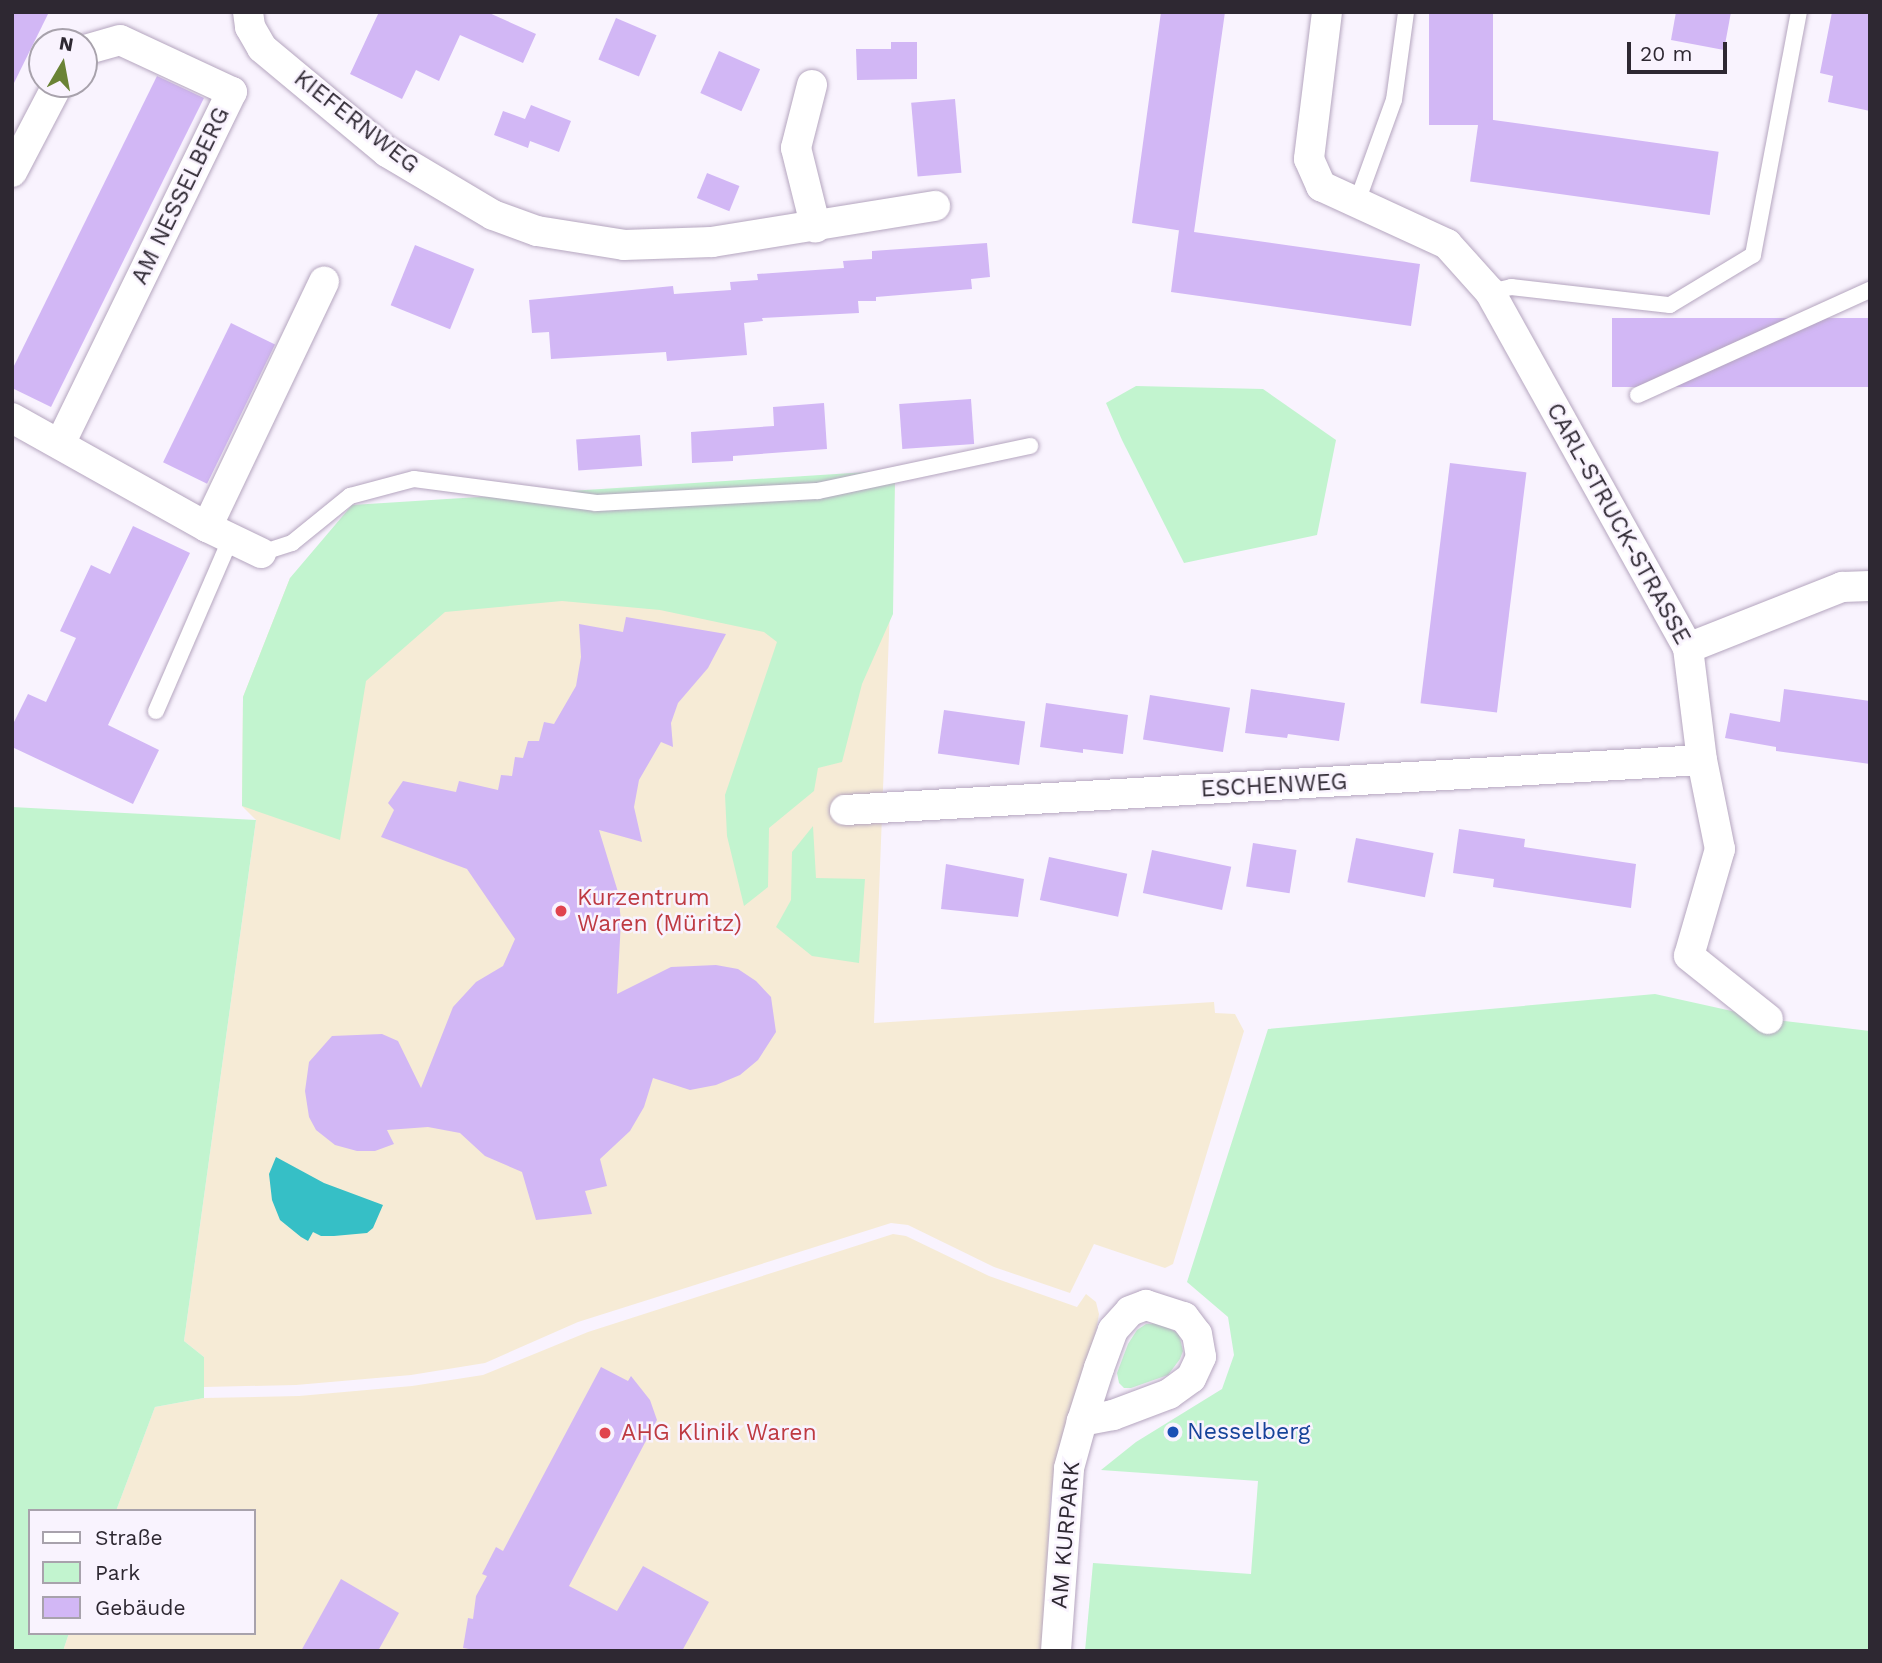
<!DOCTYPE html>
<meta charset="utf-8">
<style>
body{margin:0}
#map{position:relative;width:1882px;height:1663px;overflow:hidden;background:#f9f3fe;font-family:"Work Sans",sans-serif}
div>[style]{position:absolute}
[style*='--x']{left:calc(var(--x)*1px);top:calc(var(--y)*1px);width:calc(var(--w)*1px);rotate:calc(var(--a)*1deg)}
.medical>*{inset:0;background:#f6ebd6}
.green>*{inset:0;background:#c2f4cf}
.water>*{inset:0;background:#36bfc6}
.building>*{inset:0;background:#d2b7f5;transform-origin:0 0}
.roads{filter:drop-shadow(0 0 2px #b5a6bf) drop-shadow(0 0 2px #b5a6bf)}
.lane>*{height:16px;margin:-8px;padding:0 8px;transform-origin:8px;border-radius:8px;background:#fff}
.street>*{height:30px;margin:-15px;padding:0 15px;transform-origin:15px;border-radius:15px;background:#fff}
.dots>*{width:19px;height:19px;translate:-50% -50%;box-sizing:border-box;border:4px solid #f9f3fe;border-radius:50%}
span{translate:-50% -50%;white-space:nowrap;text-align:center;line-height:1.15;-webkit-text-stroke:5px #f9f3fe;paint-order:stroke}
.street-label{font-size:23px;color:#2e2832}
.health-label{font-size:23px;color:#be3a42}
.left{translate:0 -50%;text-align:left}
.transit-label{font-size:23px;color:#164399}
.frame{position:absolute;inset:0;border:14px solid #2e2832;pointer-events:none}
.legend{position:absolute;left:28px;top:1509px;width:228px;height:126px;box-sizing:border-box;background:#f9f3fe;border:2px solid #a8a2ac;margin:0;padding:9px 12px;list-style:none;font-size:21px;color:#2e2832}
.legend li{display:flex;align-items:center;gap:14px;height:35px}
.legend b{width:35px;border:2px solid #a8a2ac}
.north{position:absolute;left:28px;top:28px;width:70px;height:70px;box-sizing:border-box;background:#f9f3fe;border:2px solid #a8a2ac;border-radius:50%;rotate:10deg;font-size:19px;font-weight:700;line-height:28px;text-align:center;color:#2e2832}
.north::after{content:'';display:block;margin:auto;width:24px;height:32px;background:#6a8335;clip-path:polygon(50% 0,100% 100%,50% 72%,0 100%)}
.scale{position:absolute;left:1627px;top:42px;width:100px;height:32px;box-sizing:border-box;border:4px solid #2e2832;border-top:0;padding-left:9px;font-size:21px;line-height:24px;white-space:nowrap;color:#2e2832;-webkit-text-stroke:5px #f9f3fe;paint-order:stroke}
</style>
<div id="map">
<div class="medical">
<div style="clip-path:polygon(895px 478px,874px 1023px,1214px 1002px,1215px 1013px,1235px 1014px,1244px 1031px,1173px 1264px,1165px 1268px,1094px 1244px,1070px 1293px,994px 1267px,908px 1225px,891px 1223px,578px 1322px,485px 1363px,411px 1375px,296px 1385px,204px 1387px,204px 1357px,184px 1341px,256px 820px,242px 806px,243px 697px,290px 578px)"></div>
<div style="clip-path:polygon(893px 1234px,906px 1236px,989px 1276px,1077px 1307px,1086px 1294px,1096px 1302px,1099px 1314px,1096px 1331px,1056px 1460px,1050px 1501px,1044px 1651px,63px 1651px,69px 1633px,254px 1633px,254px 1511px,116px 1511px,155px 1407px,204px 1398px,299px 1396px,412px 1386px,483px 1375px,588px 1332px)"></div>
</div>
<div class="green">
<div style="clip-path:polygon(1136px 386px,1263px 389px,1336px 440px,1317px 535px,1184px 563px,1122px 440px,1106px 403px)"></div>
<div style="clip-path:polygon(883px 471px,895px 478px,893px 614px,862px 684px,842px 762px,818px 768px,814px 791px,769px 828px,768px 887px,744px 906px,727px 836px,725px 795px,777px 642px,764px 632px,660px 610px,562px 601px,445px 612px,366px 681px,340px 840px,242px 806px,243px 697px,290px 578px,352px 505px)"></div>
<div style="clip-path:polygon(12px 807px,256px 820px,184px 1341px,204px 1357px,204px 1398px,155px 1407px,116px 1511px,30px 1511px,30px 1633px,69px 1633px,63px 1651px,12px 1651px)"></div>
<div style="clip-path:polygon(813px 826px,816px 878px,865px 879px,859px 963px,812px 956px,776px 927px,791px 900px,792px 852px)"></div>
<div style="clip-path:polygon(1655px 994px,1768px 1019px,1870px 1031px,1870px 1651px,1085px 1651px,1093px 1563px,1251px 1574px,1258px 1481px,1101px 1470px,1136px 1442px,1222px 1389px,1234px 1355px,1228px 1317px,1187px 1282px,1268px 1029px)"></div>
<div style="clip-path:polygon(1160px 1323px,1179px 1334px,1183px 1351px,1180px 1359px,1168px 1375px,1131px 1388px,1124px 1388px,1119px 1383px,1117px 1373px,1128px 1344px,1137px 1330px,1146px 1324px)"></div>
</div>
<div class="water">
<div style="clip-path:polygon(276px 1157px,324px 1183px,383px 1205px,373px 1228px,367px 1233px,334px 1236px,321px 1236px,313px 1232px,308px 1241px,301px 1237px,280px 1220px,272px 1200px,269px 1174px)"></div>
</div>
<div class="building">
<div style="clip-path:polygon(12px 12px,49px 12px,12px 87px)"></div>
<div style="clip-path:polygon(379px 12px,487px 12px,536px 34px,523px 63px,460px 35px,439px 81px,416px 70px,402px 99px,350px 74px)"></div>
<div style="clip-path:polygon(1161px 12px,1225px 12px,1194px 232px,1420px 264px,1411px 326px,1171px 292px,1179px 230px,1183px 231px,1132px 223px)"></div>
<div style="left:1429px;top:12px;width:64px;height:113px"></div>
<div style="clip-path:polygon(1676px 12px,1731px 12px,1724px 50px,1671px 40px)"></div>
<div style="clip-path:polygon(1832px 12px,1870px 12px,1870px 111px,1828px 102px,1833px 76px,1820px 73px)"></div>
<div style="left:616px;top:18px;width:44px;height:45px;rotate:23deg"></div>
<div style="clip-path:polygon(891px 42px,917px 42px,917px 79px,857px 80px,856px 49px,891px 49px)"></div>
<div style="left:719px;top:51px;width:45px;height:46px;rotate:24deg"></div>
<div style="clip-path:polygon(157px 76px,204px 98px,51px 407px,12px 388px,12px 370px)"></div>
<div style="left:955px;top:99px;width:74px;height:44px;rotate:85deg"></div>
<div style="clip-path:polygon(531px 105px,571px 121px,559px 152px,530px 141px,528px 148px,494px 135px,503px 111px,525px 119px)"></div>
<div style="left:1479px;top:118px;width:242px;height:64px;rotate:8deg"></div>
<div style="left:707px;top:173px;width:35px;height:27px;rotate:22deg"></div>
<div style="clip-path:polygon(987px 243px,990px 277px,971px 279px,972px 289px,876px 297px,876px 301px,858px 301px,859px 313px,762px 318px,763px 321px,744px 323px,747px 355px,667px 361px,666px 352px,551px 359px,549px 332px,532px 333px,529px 300px,673px 286px,674px 294px,731px 290px,730px 282px,758px 280px,757px 274px,844px 268px,843px 261px,872px 259px,872px 251px)"></div>
<div style="left:415px;top:245px;width:64px;height:65px;rotate:22deg"></div>
<div style="left:1870px;top:318px;width:69px;height:258px;rotate:90deg"></div>
<div style="left:231px;top:323px;width:49px;height:155px;rotate:26deg"></div>
<div style="left:971px;top:399px;width:45px;height:72px;rotate:86deg"></div>
<div style="clip-path:polygon(824px 403px,827px 449px,733px 456px,733px 461px,692px 463px,691px 432px,774px 426px,773px 407px)"></div>
<div style="left:640px;top:435px;width:31px;height:64px;rotate:86deg"></div>
<div style="left:1450px;top:463px;width:77px;height:242px;rotate:7deg"></div>
<div style="clip-path:polygon(133px 526px,190px 553px,108px 725px,159px 750px,133px 804px,12px 747px,12px 726px,28px 694px,46px 702px,76px 638px,60px 631px,91px 565px,110px 574px)"></div>
<div style="clip-path:polygon(626px 617px,726px 634px,708px 668px,678px 703px,671px 723px,673px 747px,661px 742px,639px 780px,634px 807px,642px 842px,599px 830px,618px 892px,621px 921px,617px 994px,671px 967px,716px 965px,738px 969px,756px 981px,771px 997px,776px 1032px,758px 1060px,740px 1075px,716px 1085px,690px 1090px,653px 1078px,644px 1107px,630px 1131px,600px 1159px,607px 1186px,585px 1191px,592px 1214px,536px 1220px,522px 1172px,485px 1156px,460px 1133px,428px 1127px,387px 1130px,394px 1144px,375px 1151px,357px 1151px,335px 1145px,316px 1130px,309px 1117px,305px 1091px,309px 1062px,332px 1036px,382px 1034px,398px 1041px,421px 1088px,453px 1007px,476px 982px,503px 966px,515px 939px,467px 869px,381px 837px,394px 810px,388px 803px,403px 781px,456px 792px,459px 781px,498px 790px,501px 775px,512px 776px,515px 757px,523px 758px,528px 741px,539px 741px,544px 722px,554px 724px,576px 686px,581px 657px,579px 624px,623px 632px)"></div>
<div style="clip-path:polygon(1251px 689px,1345px 703px,1339px 741px,1288px 734px,1287px 738px,1245px 733px)"></div>
<div style="clip-path:polygon(1784px 689px,1870px 701px,1870px 764px,1776px 751px,1776px 747px,1725px 738px,1730px 713px,1780px 722px)"></div>
<div style="left:1150px;top:695px;width:81px;height:45px;rotate:9deg"></div>
<div style="clip-path:polygon(1046px 703px,1128px 715px,1123px 754px,1083px 749px,1083px 753px,1040px 747px)"></div>
<div style="left:944px;top:710px;width:82px;height:44px;rotate:8deg"></div>
<div style="clip-path:polygon(1459px 829px,1525px 839px,1524px 847px,1636px 864px,1631px 908px,1493px 887px,1494px 879px,1453px 873px)"></div>
<div style="left:1356px;top:838px;width:79px;height:45px;rotate:11deg"></div>
<div style="left:1253px;top:843px;width:44px;height:44px;rotate:9deg"></div>
<div style="left:1152px;top:850px;width:81px;height:44px;rotate:12deg"></div>
<div style="left:1049px;top:857px;width:80px;height:44px;rotate:12deg"></div>
<div style="clip-path:polygon(946px 864px,1024px 879px,1018px 917px,941px 909px)"></div>
<div style="clip-path:polygon(601px 1367px,628px 1381px,631px 1376px,650px 1400px,657px 1420px,569px 1586px,617px 1611px,643px 1566px,709px 1602px,682px 1651px,481px 1651px,463px 1648px,468px 1618px,473px 1619px,476px 1596px,487px 1576px,482px 1574px,496px 1547px,503px 1551px)"></div>
<div style="clip-path:polygon(341px 1579px,399px 1613px,378px 1651px,301px 1651px)"></div>
</div>
<div class="roads">
<div class="lane">
<div style="--x:1357;--y:202;--w:109;--a:-70.1"></div>
<div style="--x:1394;--y:100;--w:89;--a:-82.2"></div>
<div style="--x:1490;--y:292;--w:22;--a:-13"></div>
<div style="--x:1511;--y:287;--w:160;--a:6.5"></div>
<div style="--x:1670;--y:305;--w:97;--a:-31.1"></div>
<div style="--x:1753;--y:255;--w:247;--a:-79.3"></div>
<div style="--x:1638;--y:395;--w:255;--a:-24.4"></div>
<div style="--x:261;--y:553;--w:33;--a:-18"></div>
<div style="--x:292;--y:543;--w:75;--a:-39"></div>
<div style="--x:350;--y:496;--w:66;--a:-14.9"></div>
<div style="--x:414;--y:479;--w:184;--a:7.5"></div>
<div style="--x:596;--y:503;--w:222;--a:-3.1"></div>
<div style="--x:818;--y:491;--w:217;--a:-12"></div>
<div style="--x:156;--y:711;--w:189;--a:-66.6"></div>
</div>
<div class="street">
<div style="--x:248;--y:12;--w:15;--a:82"></div>
<div style="--x:250;--y:27;--w:24;--a:60"></div>
<div style="--x:262;--y:48;--w:163;--a:39.8"></div>
<div style="--x:387;--y:152;--w:123;--a:30.7"></div>
<div style="--x:493;--y:215;--w:47;--a:20"></div>
<div style="--x:537;--y:231;--w:88;--a:9.1"></div>
<div style="--x:624;--y:245;--w:88;--a:-2"></div>
<div style="--x:712;--y:242;--w:226;--a:-9.2"></div>
<div style="--x:1327;--y:12;--w:148;--a:97"></div>
<div style="--x:1309;--y:159;--w:30;--a:66"></div>
<div style="--x:1321;--y:186;--w:139;--a:24.7"></div>
<div style="--x:1447;--y:244;--w:64;--a:48.1"></div>
<div style="--x:1490;--y:292;--w:407;--a:60.9"></div>
<div style="--x:1688;--y:648;--w:113;--a:82.9"></div>
<div style="--x:1702;--y:760;--w:91;--a:78.6"></div>
<div style="--x:1720;--y:849;--w:111;--a:106.2"></div>
<div style="--x:1689;--y:956;--w:101;--a:38.6"></div>
<div style="--x:812;--y:85;--w:65;--a:104.3"></div>
<div style="--x:796;--y:148;--w:82;--a:76"></div>
<div style="--x:12;--y:172;--w:99;--a:-62.4"></div>
<div style="--x:12;--y:418;--w:223;--a:29.2"></div>
<div style="--x:207;--y:527;--w:60;--a:25.7"></div>
<div style="--x:60;--y:444;--w:392;--a:-64"></div>
<div style="--x:232;--y:92;--w:123;--a:-155.1"></div>
<div style="--x:120;--y:40;--w:37;--a:164"></div>
<div style="--x:207;--y:527;--w:272;--a:-64.5"></div>
<div style="--x:1688;--y:648;--w:166;--a:-21.6"></div>
<div style="--x:1842;--y:587;--w:28;--a:-2"></div>
<div style="--x:845;--y:810;--w:858;--a:-3.34"></div>
<div style="--x:1056;--y:1651;--w:183;--a:-85.9"></div>
<div style="--x:1069;--y:1468;--w:49;--a:-74.5"></div>
<div style="--x:1082;--y:1421;--w:56;--a:-72.2"></div>
<div style="--x:1099;--y:1368;--w:40;--a:-69.8"></div>
<div style="--x:1113;--y:1330;--w:25;--a:-48"></div>
<div style="--x:1130;--y:1311;--w:17;--a:-21"></div>
<div style="--x:1146;--y:1305;--w:40;--a:18"></div>
<div style="--x:1184;--y:1317;--w:21;--a:53"></div>
<div style="--x:1197;--y:1334;--w:23;--a:80"></div>
<div style="--x:1201;--y:1357;--w:23;--a:115"></div>
<div style="--x:1191;--y:1378;--w:27;--a:144"></div>
<div style="--x:1169;--y:1394;--w:60;--a:159.4"></div>
<div style="--x:1113;--y:1415;--w:32;--a:169"></div>
</div>
</div>
<div class="dots">
<div style="left:561px;top:911px;background:#e0444e"></div>
<div style="left:1173px;top:1432px;background:#1a4fb4"></div>
<div style="left:605px;top:1433px;background:#e0444e"></div>
</div>
<div class="street-label">
<span style="left:356px;top:122px;rotate:38deg">KIEFERNWEG</span>
<span style="left:181px;top:196px;rotate:-64deg">AM NESSELBERG</span>
<span style="left:1618px;top:524px;rotate:61deg">CARL-STRUCK-STRASSE</span>
<span style="left:1274px;top:786px;rotate:-3deg">ESCHENWEG</span>
<span style="left:1066px;top:1535px;rotate:-85deg">AM KURPARK</span>
</div>
<div class="health-label">
<span class="left" style="left:577px;top:911px">Kurzentrum<br>Waren (Müritz)</span>
<span class="left" style="left:621px;top:1433px">AHG Klinik Waren</span>
</div>
<div class="transit-label">
<span class="left" style="left:1187px;top:1432px">Nesselberg</span>
</div>
<div class="frame"></div>
<ul class="legend">
<li><b style="height:9px;background:#fff"></b>Straße</li>
<li><b style="height:19px;background:#c2f4cf"></b>Park</li>
<li><b style="height:19px;background:#d2b7f5"></b>Gebäude</li>
</ul>
<div class="north">N</div>
<div class="scale">20 m</div>
</div>
